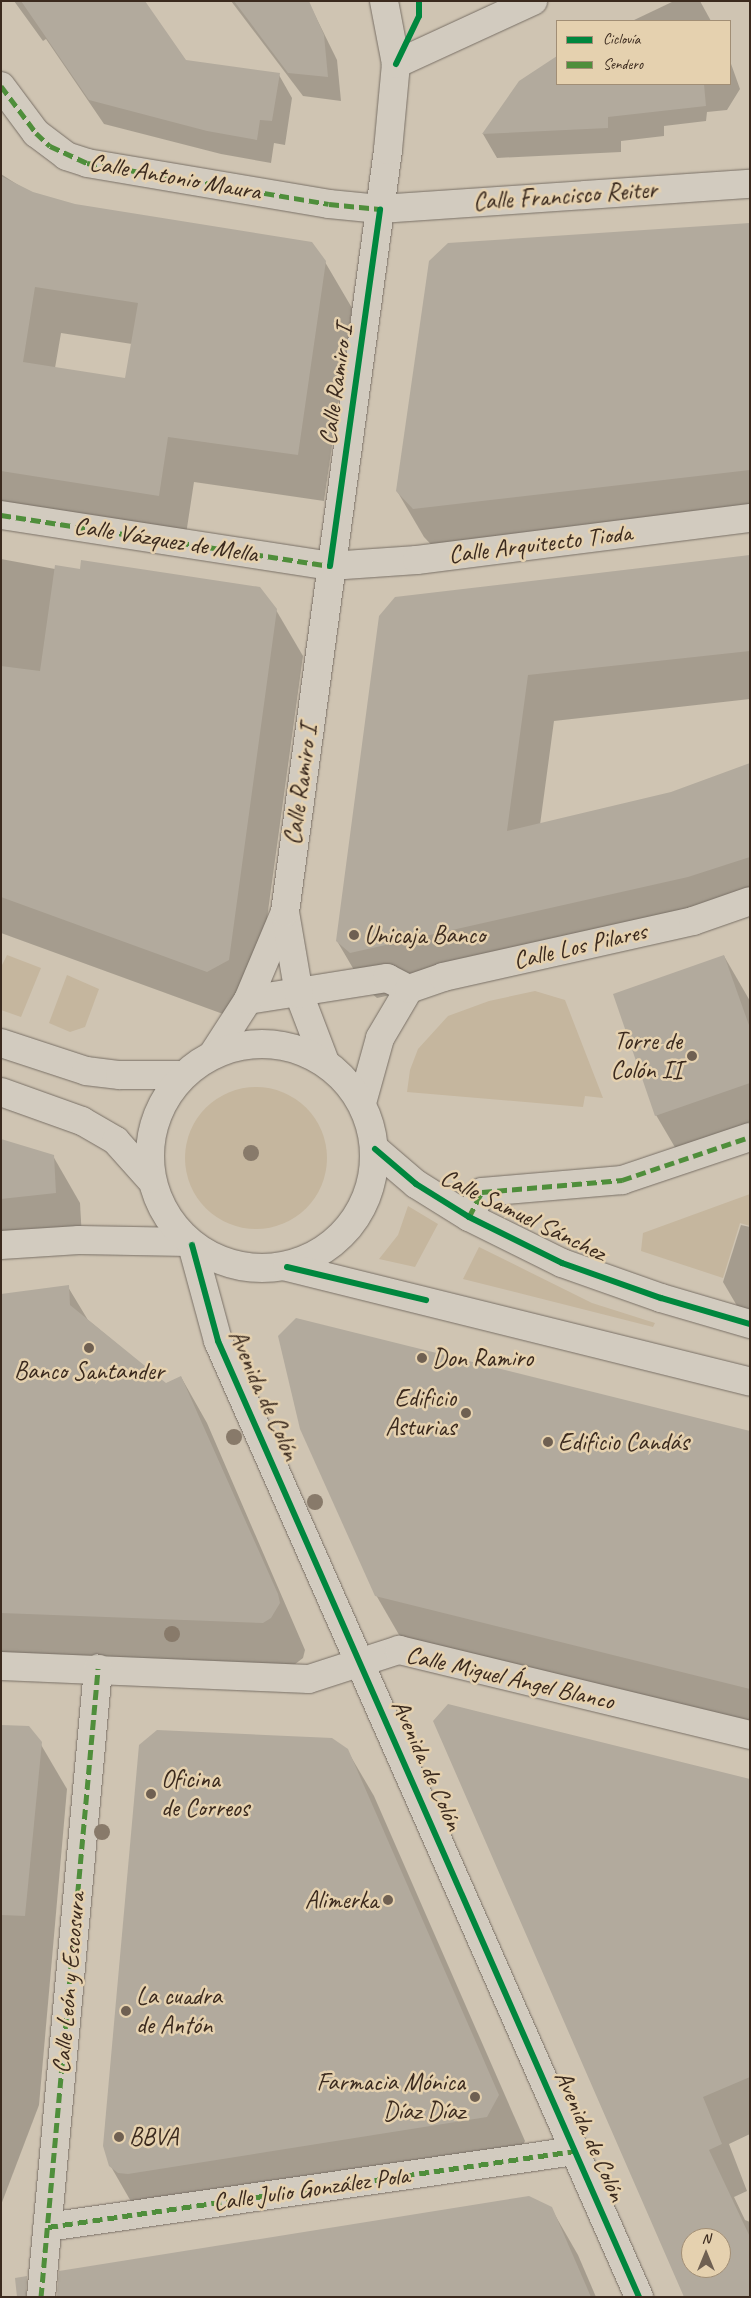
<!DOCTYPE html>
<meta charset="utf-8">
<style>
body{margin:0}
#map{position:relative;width:751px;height:2298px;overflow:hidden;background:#cfc4b2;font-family:Caveat,sans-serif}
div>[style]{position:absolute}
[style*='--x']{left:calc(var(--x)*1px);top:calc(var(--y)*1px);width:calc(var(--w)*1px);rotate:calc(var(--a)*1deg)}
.green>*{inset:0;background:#c5b69e}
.round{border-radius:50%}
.shadow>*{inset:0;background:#0003}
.building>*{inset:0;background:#b2aa9d}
.roads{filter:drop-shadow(0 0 1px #797066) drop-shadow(0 0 1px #797066)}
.minor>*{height:28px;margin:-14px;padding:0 14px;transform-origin:14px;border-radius:14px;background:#d2cbbf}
.major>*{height:28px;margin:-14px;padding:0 14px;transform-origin:14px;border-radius:14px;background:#d2cbbf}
.major>.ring{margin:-14px;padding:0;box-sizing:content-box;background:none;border:28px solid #d2cbbf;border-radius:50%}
.quiet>*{height:5px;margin-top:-2.5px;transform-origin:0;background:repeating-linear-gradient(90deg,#4f8e3b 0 10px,transparent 0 15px)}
.cycleway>*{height:6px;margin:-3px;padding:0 3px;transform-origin:3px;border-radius:3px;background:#00873e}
.trees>*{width:16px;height:16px;margin:-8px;border-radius:50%;background:#887a6a}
.dots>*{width:14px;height:14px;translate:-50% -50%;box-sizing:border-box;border:2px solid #e5d1af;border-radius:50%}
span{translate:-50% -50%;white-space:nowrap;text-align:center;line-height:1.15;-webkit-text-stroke:5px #e5d1af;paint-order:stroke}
.street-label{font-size:25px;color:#3b2a1e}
.poi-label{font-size:25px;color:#3b2a1e}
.left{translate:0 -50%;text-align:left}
.right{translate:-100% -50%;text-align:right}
.frame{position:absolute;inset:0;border:2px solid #3b2a1e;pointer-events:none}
.legend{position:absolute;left:556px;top:20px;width:175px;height:65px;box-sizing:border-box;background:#e5d1af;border:1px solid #a18e75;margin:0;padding:6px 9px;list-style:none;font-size:15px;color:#3b2a1e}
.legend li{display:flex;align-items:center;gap:10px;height:25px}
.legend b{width:25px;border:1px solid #a18e75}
.north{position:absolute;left:681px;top:2228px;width:50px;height:50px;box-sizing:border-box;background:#e5d1af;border:1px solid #a18e75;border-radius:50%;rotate:0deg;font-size:14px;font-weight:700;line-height:20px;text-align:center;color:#3b2a1e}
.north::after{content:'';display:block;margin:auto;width:18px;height:22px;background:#6f6052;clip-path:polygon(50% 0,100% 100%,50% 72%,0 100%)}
</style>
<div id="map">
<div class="green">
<div style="clip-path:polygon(7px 955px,41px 968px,21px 1017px,1px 1010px,1px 967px)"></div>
<div style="clip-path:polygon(67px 975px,99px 989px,85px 1027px,70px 1032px,49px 1023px)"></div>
<div style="clip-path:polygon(535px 991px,565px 1000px,603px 1098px,585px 1096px,583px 1107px,407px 1092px,410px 1070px,418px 1049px,448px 1016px,489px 1001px)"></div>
<div class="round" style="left:185px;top:1087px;width:142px;height:142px"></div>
<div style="clip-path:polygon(750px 1194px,750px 1226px,740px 1223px,723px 1278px,641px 1251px,643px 1233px)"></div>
<div style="clip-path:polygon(408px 1206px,438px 1224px,415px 1267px,379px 1259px,398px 1235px)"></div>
<div style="clip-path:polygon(479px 1247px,592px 1303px,655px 1323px,653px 1327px,463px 1279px)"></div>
</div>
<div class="shadow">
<div style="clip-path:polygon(14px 1px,143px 1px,186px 61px,279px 75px,292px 98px,285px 145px,274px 143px,271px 163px,221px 154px,104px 124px,46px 39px,43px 41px)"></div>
<div style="clip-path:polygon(231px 1px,308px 1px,337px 60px,341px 101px,303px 96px)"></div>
<div style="clip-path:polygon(674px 1px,700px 1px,711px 21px,632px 21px)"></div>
<div style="clip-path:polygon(557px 57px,557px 84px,730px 84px,730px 61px,740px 89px,727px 110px,707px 112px,706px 121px,664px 126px,664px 136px,621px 141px,621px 152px,497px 158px,483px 134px,520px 82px)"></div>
<div style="clip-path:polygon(evenodd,1px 174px,32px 194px,53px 201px,325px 262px,352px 308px,324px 501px,194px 482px,185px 541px,1px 513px,1px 174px,61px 333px,132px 344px,126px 379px,55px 368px,61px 333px)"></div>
<div style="clip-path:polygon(750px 224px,750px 518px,441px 555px,424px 537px,397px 491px)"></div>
<div style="clip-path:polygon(750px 557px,750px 699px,554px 721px,540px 825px,671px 794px,750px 766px,750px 911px,714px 923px,377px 998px,364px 987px,337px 941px,381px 616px)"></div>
<div style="clip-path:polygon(1px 559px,276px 610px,303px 656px,255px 1006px,234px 1018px,1px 933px)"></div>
<div style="clip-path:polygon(724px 956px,750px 1001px,750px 1138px,683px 1161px,656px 1115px)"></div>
<div style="clip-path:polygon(1px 1141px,53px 1156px,80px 1203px,82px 1238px,1px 1248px)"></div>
<div style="clip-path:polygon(741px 1225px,750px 1227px,750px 1328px,723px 1282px)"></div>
<div style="clip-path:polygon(68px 1287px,88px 1320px,165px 1384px,181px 1377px,207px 1423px,305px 1650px,303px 1658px,290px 1668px,1px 1657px,1px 1295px)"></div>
<div style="clip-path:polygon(750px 1432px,750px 1727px,402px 1640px,376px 1595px)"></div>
<div style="clip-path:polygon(evenodd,434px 1721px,750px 1780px,750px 2134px,729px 2144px,747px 2191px,734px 2197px,745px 2220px,750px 2222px,750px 2297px,685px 2297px,434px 1721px,691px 2238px,721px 2238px,721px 2268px,691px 2268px,691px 2238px)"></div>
<div style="clip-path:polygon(1px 1726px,40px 1743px,67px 1789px,39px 2105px,1px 2205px)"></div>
<div style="clip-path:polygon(347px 1750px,374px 1796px,525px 2141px,513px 2162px,137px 2212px,110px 2165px)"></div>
<div style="clip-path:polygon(551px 2208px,578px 2255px,596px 2297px,76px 2297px)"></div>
</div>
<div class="building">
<div style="clip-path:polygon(21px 1px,145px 1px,186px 60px,280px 73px,272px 121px,260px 120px,257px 140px,207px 131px,89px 100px)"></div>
<div style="clip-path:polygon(234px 1px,309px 1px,324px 35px,328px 77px,288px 73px)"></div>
<div style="clip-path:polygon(557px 56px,557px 84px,704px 84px,706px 106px,608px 117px,608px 128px,482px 134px,519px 81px)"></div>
<div style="clip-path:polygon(evenodd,1px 176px,33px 192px,75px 204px,312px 242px,326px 261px,298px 455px,168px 437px,159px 496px,1px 471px,1px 176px,35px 287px,138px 303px,125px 378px,23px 362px,35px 287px)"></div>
<div style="clip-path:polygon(750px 223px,750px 470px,413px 509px,396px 491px,429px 261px,448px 243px)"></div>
<div style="clip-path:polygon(750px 555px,750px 651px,528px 675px,507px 831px,671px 792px,750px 763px,750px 857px,688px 877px,350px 953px,336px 941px,379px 616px,395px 597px)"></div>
<div style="clip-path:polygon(81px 560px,260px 587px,277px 609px,229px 960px,207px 972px,1px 897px,1px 666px,40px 671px,55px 565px,80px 569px)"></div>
<div style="clip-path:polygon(724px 955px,750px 1028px,750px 1083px,655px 1116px,613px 994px)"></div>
<div style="clip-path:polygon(1px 1139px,54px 1155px,56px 1193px,1px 1199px)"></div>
<div style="clip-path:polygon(69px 1285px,70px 1305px,166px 1383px,181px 1376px,278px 1594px,280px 1603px,271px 1618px,263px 1623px,1px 1613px,1px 1294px)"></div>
<div style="clip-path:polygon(296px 1318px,750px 1431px,750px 1689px,375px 1596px,300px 1429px,278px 1336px)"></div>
<div style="clip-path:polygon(evenodd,448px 1704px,750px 1779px,750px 2077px,703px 2097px,722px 2144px,709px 2150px,750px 2237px,750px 2297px,684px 2297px,433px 1721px,448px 1704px,691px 2238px,721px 2238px,721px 2268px,691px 2268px,691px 2238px)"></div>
<div style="clip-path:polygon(1px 1725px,29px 1726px,42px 1742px,25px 1916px,1px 1915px)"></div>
<div style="clip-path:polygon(157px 1730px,332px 1738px,348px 1749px,499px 2095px,487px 2117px,128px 2174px,118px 2173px,109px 2166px,103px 2146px,139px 1745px)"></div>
<div style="clip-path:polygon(529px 2196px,552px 2207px,591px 2297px,57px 2297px,59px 2271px)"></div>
<div style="clip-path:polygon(27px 2276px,26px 2297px,17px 2297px,15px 2278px)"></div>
</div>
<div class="roads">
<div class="minor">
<div style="--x:396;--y:64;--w:151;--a:-24.7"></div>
<div style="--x:1;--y:86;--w:59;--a:53.3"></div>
<div style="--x:36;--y:133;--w:38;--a:37"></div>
<div style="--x:66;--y:156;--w:22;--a:18"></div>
<div style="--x:87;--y:163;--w:245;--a:9.6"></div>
<div style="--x:329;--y:204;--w:51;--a:5.6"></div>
<div style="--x:380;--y:209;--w:371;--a:-3.9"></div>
<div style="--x:1;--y:515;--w:333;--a:8.8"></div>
<div style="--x:330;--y:566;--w:87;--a:-3.9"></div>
<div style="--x:417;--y:560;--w:336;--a:-7.2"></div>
<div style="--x:248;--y:1000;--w:141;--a:-9"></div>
<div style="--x:387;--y:978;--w:25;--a:27"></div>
<div style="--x:213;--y:1054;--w:64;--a:-57.1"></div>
<div style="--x:248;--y:1000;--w:95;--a:-67.2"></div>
<div style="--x:325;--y:1062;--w:73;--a:-110.9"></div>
<div style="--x:299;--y:994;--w:83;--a:-99.7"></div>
<div style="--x:285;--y:912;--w:769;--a:-82.3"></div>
<div style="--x:388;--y:150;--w:86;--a:-84.7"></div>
<div style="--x:396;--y:64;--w:64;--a:-100.8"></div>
<div style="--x:362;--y:1103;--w:67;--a:-74.5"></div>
<div style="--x:380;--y:1038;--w:57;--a:-59.4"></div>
<div style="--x:409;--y:989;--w:36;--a:-19"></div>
<div style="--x:443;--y:977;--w:256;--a:-12.6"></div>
<div style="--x:693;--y:921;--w:60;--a:-19.3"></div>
<div style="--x:469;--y:1217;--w:28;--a:-63"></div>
<div style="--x:482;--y:1192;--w:141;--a:-4.9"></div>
<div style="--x:622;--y:1180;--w:135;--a:-18.6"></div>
<div style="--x:1;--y:1245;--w:78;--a:-3.7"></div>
<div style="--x:79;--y:1240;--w:109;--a:1.1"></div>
<div style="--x:192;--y:1245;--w:99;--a:74.8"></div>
<div style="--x:218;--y:1341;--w:1045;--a:66.23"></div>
<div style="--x:1;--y:1666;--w:308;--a:2.4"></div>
<div style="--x:309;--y:1679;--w:95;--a:-17.9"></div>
<div style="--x:399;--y:1650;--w:361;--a:13.6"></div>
<div style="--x:48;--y:2227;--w:532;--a:-8.21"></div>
<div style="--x:41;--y:2297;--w:631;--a:-84.81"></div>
</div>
<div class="major">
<div style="--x:1;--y:1043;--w:89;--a:18.2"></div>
<div style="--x:86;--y:1071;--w:34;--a:7"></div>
<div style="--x:120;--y:1075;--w:62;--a:0"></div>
<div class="ring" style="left:150px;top:1044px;width:196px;height:196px"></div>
<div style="--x:1;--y:1092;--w:86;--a:19.7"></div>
<div style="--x:82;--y:1121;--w:39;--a:30"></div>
<div style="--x:116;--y:1141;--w:51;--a:48.2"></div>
<div style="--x:375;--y:1149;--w:54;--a:40.5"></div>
<div style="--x:416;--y:1184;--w:62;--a:31.9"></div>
<div style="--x:469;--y:1217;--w:104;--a:26.3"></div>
<div style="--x:562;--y:1263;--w:105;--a:19.5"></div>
<div style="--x:661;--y:1298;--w:93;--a:16.3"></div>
<div style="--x:287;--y:1267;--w:477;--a:13.9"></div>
</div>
</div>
<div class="quiet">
<div style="--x:1;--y:86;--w:59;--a:53.3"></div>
<div style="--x:36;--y:133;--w:19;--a:43"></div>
<div style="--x:50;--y:146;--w:41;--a:24.7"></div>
<div style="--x:87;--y:163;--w:245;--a:9.6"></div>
<div style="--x:329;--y:204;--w:51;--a:5.6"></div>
<div style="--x:1;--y:515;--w:333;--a:8.8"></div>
<div style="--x:469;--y:1217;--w:28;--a:-63"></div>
<div style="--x:482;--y:1192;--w:141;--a:-4.9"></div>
<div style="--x:622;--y:1180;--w:135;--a:-18.6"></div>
<div style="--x:48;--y:2227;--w:532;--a:-8.21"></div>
<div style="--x:41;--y:2297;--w:631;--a:-84.81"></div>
</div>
<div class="cycleway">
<div style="--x:396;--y:64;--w:53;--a:-64.4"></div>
<div style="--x:419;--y:16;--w:15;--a:-90"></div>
<div style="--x:330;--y:566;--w:360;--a:-82"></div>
<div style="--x:375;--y:1149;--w:54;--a:40.5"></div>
<div style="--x:416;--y:1184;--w:62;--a:31.9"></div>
<div style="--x:469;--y:1217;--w:104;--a:26.3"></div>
<div style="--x:562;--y:1263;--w:105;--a:19.5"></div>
<div style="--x:661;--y:1298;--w:93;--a:16.3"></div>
<div style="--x:192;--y:1245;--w:99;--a:74.8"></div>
<div style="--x:218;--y:1341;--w:1045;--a:66.23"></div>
<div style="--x:287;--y:1267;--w:143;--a:13.4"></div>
</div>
<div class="trees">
<div style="left:251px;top:1153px"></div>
<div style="left:234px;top:1437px"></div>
<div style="left:315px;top:1502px"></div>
<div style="left:172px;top:1634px"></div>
<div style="left:102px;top:1832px"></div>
</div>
<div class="dots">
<div style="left:354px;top:935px;background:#6f6052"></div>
<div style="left:692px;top:1056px;background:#6f6052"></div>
<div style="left:89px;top:1348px;background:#6f6052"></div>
<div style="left:422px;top:1358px;background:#6f6052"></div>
<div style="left:466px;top:1413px;background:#6f6052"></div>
<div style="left:548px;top:1442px;background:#6f6052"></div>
<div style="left:151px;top:1794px;background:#6f6052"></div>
<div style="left:388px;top:1900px;background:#6f6052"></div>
<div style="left:126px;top:2011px;background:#6f6052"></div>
<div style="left:475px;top:2097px;background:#6f6052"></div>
<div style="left:119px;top:2137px;background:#6f6052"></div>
</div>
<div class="street-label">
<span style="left:175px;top:177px;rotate:10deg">Calle Antonio Maura</span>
<span style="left:565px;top:196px;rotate:-4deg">Calle Francisco Reiter</span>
<span style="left:336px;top:385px;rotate:-82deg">Calle Ramiro I</span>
<span style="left:166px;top:540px;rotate:9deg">Calle Vázquez de Mella</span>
<span style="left:540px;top:544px;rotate:-7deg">Calle Arquitecto Tioda</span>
<span style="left:301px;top:785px;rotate:-82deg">Calle Ramiro I</span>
<span style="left:580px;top:946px;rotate:-13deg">Calle Los Pilares</span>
<span style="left:523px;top:1215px;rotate:26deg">Calle Samuel Sánchez</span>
<span style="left:264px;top:1395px;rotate:66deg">Avenida de Colón</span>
<span style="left:510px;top:1678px;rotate:13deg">Calle Miguel Ángel Blanco</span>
<span style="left:427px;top:1765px;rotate:66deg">Avenida de Colón</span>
<span style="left:69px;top:1983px;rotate:-85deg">Calle León y Escosura</span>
<span style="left:590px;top:2136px;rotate:66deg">Avenida de Colón</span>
<span style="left:311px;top:2189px;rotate:-8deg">Calle Julio González Pola</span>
</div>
<div class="poi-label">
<span class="left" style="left:364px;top:935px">Unicaja Banco</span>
<span class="right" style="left:682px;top:1056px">Torre de<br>Colón II</span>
<span class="left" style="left:432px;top:1358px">Don Ramiro</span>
<span style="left:89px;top:1371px">Banco Santander</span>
<span class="right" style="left:456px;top:1413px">Edificio<br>Asturias</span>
<span class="left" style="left:558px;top:1442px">Edificio Candás</span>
<span class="left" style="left:161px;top:1794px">Oficina<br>de Correos</span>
<span class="right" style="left:378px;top:1900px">Alimerka</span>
<span class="left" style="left:136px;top:2011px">La cuadra<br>de Antón</span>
<span class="right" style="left:465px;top:2097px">Farmacia Mónica<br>Díaz Díaz</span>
<span class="left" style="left:129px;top:2137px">BBVA</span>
</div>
<div class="frame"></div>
<ul class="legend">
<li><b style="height:6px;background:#00873e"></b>Ciclovía</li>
<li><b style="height:6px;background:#4f8e3b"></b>Sendero</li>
</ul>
<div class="north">N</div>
</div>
